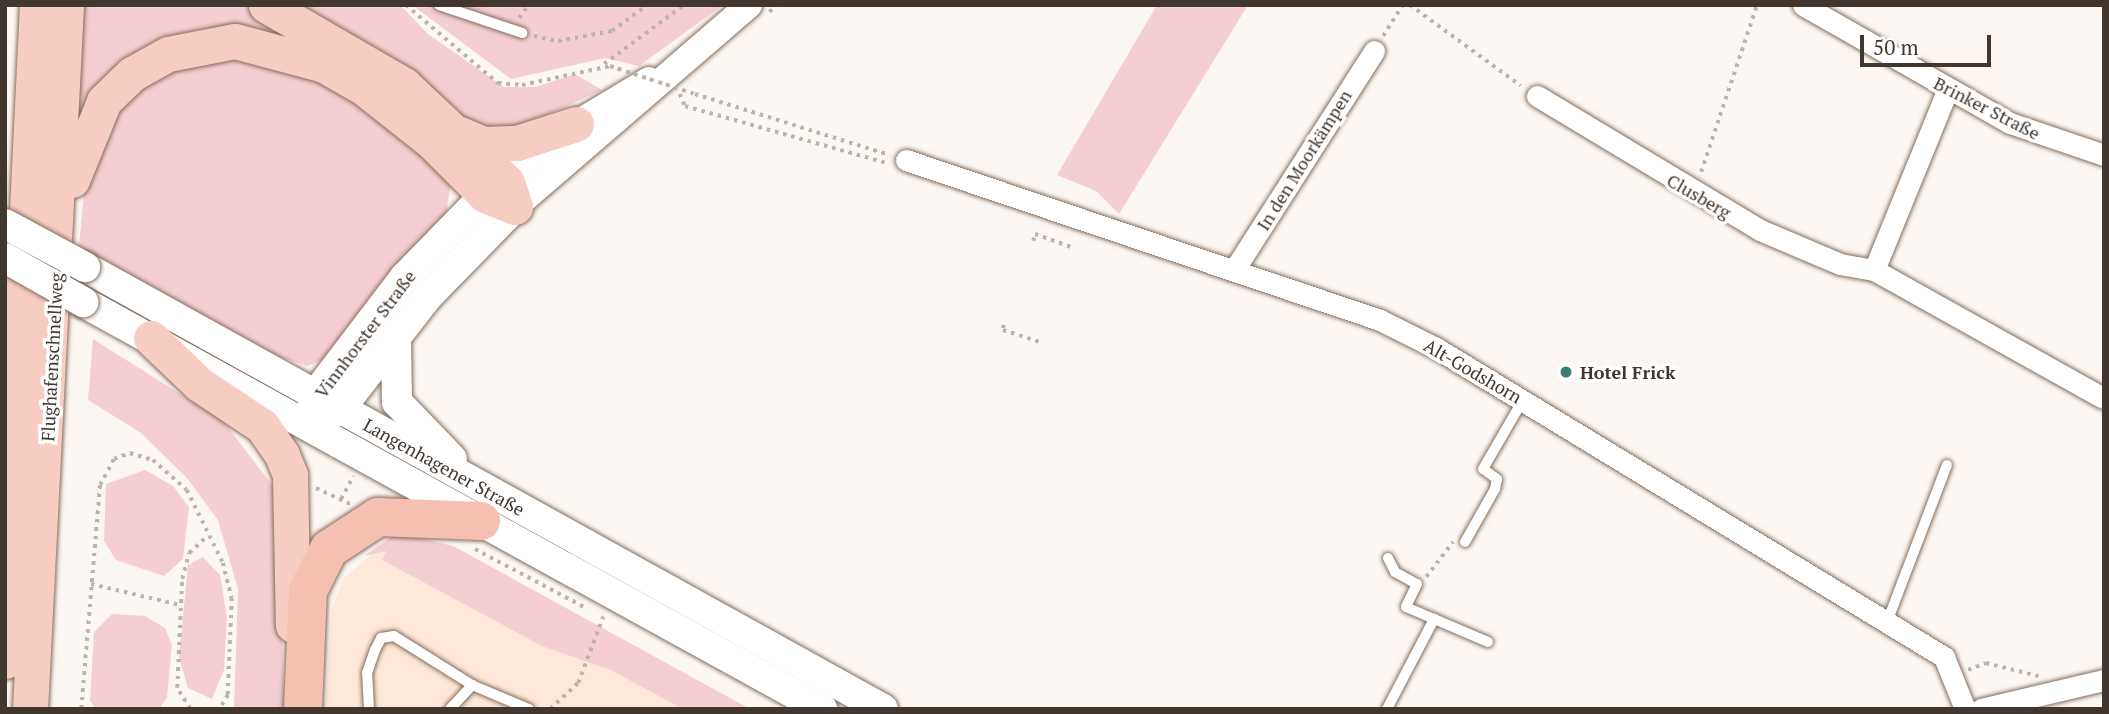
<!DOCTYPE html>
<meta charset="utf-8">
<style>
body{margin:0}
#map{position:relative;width:2109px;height:714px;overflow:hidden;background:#fcf7f3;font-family:"PT Serif",serif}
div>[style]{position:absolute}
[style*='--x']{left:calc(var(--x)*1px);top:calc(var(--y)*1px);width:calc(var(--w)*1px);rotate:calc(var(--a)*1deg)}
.built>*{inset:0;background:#fde8d9}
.green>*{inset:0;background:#f5ced3}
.path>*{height:3.5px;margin-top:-1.75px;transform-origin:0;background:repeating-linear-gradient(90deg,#bbb4ae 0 3.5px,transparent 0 8.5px)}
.roads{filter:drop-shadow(0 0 2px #856d5b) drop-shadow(0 0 2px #856d5b)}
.service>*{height:10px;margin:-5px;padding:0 5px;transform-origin:5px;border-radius:5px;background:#fff}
.minor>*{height:21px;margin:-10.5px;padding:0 10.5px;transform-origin:10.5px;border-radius:10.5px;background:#fff}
.tertiary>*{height:26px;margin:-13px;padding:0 13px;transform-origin:13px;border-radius:13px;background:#fff}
.secondary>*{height:30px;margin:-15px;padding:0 15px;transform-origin:15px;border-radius:15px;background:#fff}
.trunk>*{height:35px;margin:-17.5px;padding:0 17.5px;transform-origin:17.5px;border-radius:17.5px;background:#f7ccc2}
.motorway>*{height:38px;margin:-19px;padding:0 19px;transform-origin:19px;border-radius:19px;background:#f5bfb2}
.path-bridge>*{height:3.5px;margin-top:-1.75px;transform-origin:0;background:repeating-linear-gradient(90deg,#bbb4ae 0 3.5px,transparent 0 8.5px)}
.bridges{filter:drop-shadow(0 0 2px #856d5b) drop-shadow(0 0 2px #856d5b)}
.secondary-bridge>*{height:30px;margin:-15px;padding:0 15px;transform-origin:15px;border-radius:15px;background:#fff}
.dots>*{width:19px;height:19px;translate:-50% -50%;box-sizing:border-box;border:4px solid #fff;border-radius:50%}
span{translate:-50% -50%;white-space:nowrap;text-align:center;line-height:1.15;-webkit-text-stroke:7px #fff;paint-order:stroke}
.street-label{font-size:18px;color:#42372f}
.poi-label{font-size:18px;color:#42372f;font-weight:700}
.left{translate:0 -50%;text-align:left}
.frame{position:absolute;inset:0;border:7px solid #42372f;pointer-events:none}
.scale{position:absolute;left:1860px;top:35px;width:131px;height:32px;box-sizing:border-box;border:4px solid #42372f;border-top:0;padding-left:9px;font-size:21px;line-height:24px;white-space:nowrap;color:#42372f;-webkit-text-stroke:5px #fff;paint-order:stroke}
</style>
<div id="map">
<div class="built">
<div style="clip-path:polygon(397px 533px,453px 546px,750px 709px,325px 709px,332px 608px,344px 578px)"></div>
</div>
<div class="green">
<div style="clip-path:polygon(83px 5px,246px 5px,305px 37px,426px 121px,207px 32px,77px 132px)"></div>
<div style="clip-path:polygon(286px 5px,400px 5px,428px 34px,504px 87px,535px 87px,575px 74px,602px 90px,517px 128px,483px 127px,454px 115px)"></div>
<div style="clip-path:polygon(412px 5px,723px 5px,639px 66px,605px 58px,511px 79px)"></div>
<div style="clip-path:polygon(1157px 5px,1248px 5px,1119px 214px,1096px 191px,1057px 175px)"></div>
<div style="clip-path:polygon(204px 54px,281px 61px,385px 115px,451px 182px,446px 214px,325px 359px,307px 366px,274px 355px,79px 247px,86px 171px,113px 104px)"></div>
<div style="clip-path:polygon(93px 339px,223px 421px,279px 494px,284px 709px,234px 709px,238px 589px,218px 520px,187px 478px,141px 433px,88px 400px)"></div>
<div style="clip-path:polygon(145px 470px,173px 486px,189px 507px,183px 559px,164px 576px,116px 560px,104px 541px,106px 484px)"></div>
<div style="clip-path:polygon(397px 533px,453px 546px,750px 709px,683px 709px,611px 670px,542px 646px,382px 560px,387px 551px,364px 556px)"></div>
<div style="clip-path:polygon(203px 557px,220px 575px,227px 617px,224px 670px,212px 699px,188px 688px,179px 657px,188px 565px)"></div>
<div style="clip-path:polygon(112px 614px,145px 616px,165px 628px,172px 645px,167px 698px,159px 709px,96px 709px,90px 701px,94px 632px)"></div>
</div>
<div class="path">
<div style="--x:406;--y:5;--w:121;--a:40.3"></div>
<div style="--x:498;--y:83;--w:24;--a:5"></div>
<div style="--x:522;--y:85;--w:90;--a:-12.2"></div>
<div style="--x:1410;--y:5;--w:137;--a:36.1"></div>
<div style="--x:769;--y:12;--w:11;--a:-41"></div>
<div style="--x:519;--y:18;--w:16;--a:-55"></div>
<div style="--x:534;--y:36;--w:25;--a:12"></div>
<div style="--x:558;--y:41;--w:55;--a:-10.5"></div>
<div style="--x:612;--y:31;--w:44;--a:-36.6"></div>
<div style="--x:1383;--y:36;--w:36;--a:-58"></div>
<div style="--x:604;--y:64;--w:99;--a:-36.4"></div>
<div style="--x:680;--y:94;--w:13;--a:67"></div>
<div style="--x:685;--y:106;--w:210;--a:15.8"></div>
<div style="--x:695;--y:94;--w:204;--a:17.4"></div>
<div style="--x:1701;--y:172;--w:176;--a:-71.5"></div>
<div style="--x:1033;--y:241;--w:7;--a:-74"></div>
<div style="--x:1035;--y:234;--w:38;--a:20"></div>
<div style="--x:1004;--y:325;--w:5;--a:101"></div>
<div style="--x:1003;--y:330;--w:38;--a:18"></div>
<div style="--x:316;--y:488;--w:38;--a:25"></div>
<div style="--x:341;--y:499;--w:26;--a:-62"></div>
<div style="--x:475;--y:549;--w:126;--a:28"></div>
<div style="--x:1426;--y:577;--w:44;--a:-52.4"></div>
<div style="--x:91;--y:584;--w:91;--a:13.3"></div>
<div style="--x:1968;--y:670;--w:19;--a:-21"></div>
<div style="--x:1986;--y:663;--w:54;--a:14"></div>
<div style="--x:81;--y:709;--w:225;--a:-85.2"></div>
<div style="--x:100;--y:485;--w:30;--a:-62"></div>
<div style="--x:114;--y:459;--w:17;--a:-21"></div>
<div style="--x:130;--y:453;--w:24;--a:17"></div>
<div style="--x:153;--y:460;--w:45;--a:41.4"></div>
<div style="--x:187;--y:490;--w:81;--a:63.7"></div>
<div style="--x:223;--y:563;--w:36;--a:76"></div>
<div style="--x:232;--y:598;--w:97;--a:92.4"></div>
<div style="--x:228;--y:695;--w:16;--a:120"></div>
<div style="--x:190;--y:709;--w:25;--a:-122"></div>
<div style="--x:177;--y:688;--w:109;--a:-87.4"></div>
<div style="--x:182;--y:579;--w:27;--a:-75"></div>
<div style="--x:189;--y:553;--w:26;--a:-43"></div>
<div style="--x:550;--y:709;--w:38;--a:-43"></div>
<div style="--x:578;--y:683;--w:71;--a:-69.3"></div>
</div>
<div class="roads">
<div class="service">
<div style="--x:439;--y:5;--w:88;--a:18.6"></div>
<div style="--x:1465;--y:542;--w:61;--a:-60.5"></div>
<div style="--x:1495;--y:489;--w:10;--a:-79"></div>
<div style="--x:1497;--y:479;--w:17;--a:-144"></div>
<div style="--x:1483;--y:469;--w:80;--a:-59.9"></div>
<div style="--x:1388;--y:558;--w:16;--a:63"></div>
<div style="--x:1395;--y:572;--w:25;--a:29"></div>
<div style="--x:1417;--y:584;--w:25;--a:116"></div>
<div style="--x:1406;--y:607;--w:89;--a:23.1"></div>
<div style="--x:1887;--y:622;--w:168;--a:-69.1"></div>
<div style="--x:369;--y:709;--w:36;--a:-93"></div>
<div style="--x:367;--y:673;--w:24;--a:-71"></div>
<div style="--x:375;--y:650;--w:13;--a:-63"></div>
<div style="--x:381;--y:638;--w:13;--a:-9"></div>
<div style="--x:394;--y:636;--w:92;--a:32.1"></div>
<div style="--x:472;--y:685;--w:62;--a:22.8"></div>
<div style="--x:450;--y:709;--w:33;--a:-47"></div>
<div style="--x:1387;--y:709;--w:102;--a:-62.4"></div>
</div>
<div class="minor">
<div style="--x:1803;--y:5;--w:238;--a:29.7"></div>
<div style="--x:2010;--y:123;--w:99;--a:18.8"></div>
<div style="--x:1537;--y:96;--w:260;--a:31"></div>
<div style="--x:1760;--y:230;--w:87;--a:23"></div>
<div style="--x:1840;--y:264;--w:35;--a:10"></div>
<div style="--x:1874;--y:270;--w:262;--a:29.2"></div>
<div style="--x:906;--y:160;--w:500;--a:18.65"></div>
<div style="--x:1380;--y:320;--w:63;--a:26.6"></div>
<div style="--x:1436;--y:348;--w:595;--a:31.31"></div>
<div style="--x:1944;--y:657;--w:56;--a:68"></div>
<div style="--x:1234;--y:270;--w:260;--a:-57.4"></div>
<div style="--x:1874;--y:270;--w:196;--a:-67.8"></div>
<div style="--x:1981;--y:709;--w:126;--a:-13.3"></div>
</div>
<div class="tertiary">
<div style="--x:492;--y:191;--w:107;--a:-38.6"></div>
<div style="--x:576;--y:124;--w:85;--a:-31.1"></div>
<div style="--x:515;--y:207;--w:309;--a:-40.8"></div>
</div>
<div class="secondary">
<div style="--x:85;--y:267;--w:912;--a:28.98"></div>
<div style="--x:83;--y:302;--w:844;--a:28.84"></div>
<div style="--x:396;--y:339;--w:63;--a:89.1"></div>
<div style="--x:397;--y:402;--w:79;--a:46"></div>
<div style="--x:311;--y:415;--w:20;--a:-79"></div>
<div style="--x:315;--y:395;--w:148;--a:-52.7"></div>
<div style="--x:405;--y:277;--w:115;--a:-45.7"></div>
<div style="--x:325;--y:417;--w:17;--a:-28"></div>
<div style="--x:340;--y:409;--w:143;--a:-52.1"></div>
<div style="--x:428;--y:296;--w:124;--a:-45.7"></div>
</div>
<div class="trunk">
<div style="--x:266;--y:5;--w:160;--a:30.1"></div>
<div style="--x:404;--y:85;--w:141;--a:43.3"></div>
<div style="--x:507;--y:182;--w:26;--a:72"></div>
<div style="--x:460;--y:134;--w:26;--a:23"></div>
<div style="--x:484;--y:144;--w:33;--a:-2"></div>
<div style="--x:517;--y:143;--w:62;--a:-17.9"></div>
<div style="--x:72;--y:180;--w:85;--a:-67.9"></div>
<div style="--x:104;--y:101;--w:39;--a:-44"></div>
<div style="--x:132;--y:74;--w:41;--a:-29.1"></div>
<div style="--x:168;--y:54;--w:68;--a:-11"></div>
<div style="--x:235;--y:41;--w:92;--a:15.1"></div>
<div style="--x:324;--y:65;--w:46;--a:29.9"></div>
<div style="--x:364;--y:88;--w:85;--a:38.3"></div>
<div style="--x:431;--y:141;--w:76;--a:45"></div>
<div style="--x:485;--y:195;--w:32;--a:22"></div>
<div style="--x:151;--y:338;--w:66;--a:43.8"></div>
<div style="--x:199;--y:384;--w:76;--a:33.7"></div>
<div style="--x:262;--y:426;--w:35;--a:55"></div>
<div style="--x:282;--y:455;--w:22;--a:68"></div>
<div style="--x:290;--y:475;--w:150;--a:88.9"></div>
<div style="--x:5;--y:661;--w:657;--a:-87.21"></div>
<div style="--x:30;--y:709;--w:705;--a:-87.07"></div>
</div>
<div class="motorway">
<div style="--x:303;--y:709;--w:118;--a:-87.6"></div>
<div style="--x:308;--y:591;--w:47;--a:-63.4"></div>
<div style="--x:329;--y:549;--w:59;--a:-33.1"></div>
<div style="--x:378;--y:517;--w:103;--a:2.2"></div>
</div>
</div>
<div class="path-bridge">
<div style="--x:610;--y:66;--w:89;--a:18.2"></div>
</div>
<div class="bridges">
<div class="secondary-bridge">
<div style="--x:5;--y:224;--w:91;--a:28.3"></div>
<div style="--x:5;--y:258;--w:90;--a:29.4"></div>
</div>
</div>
<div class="dots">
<div style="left:1566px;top:372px;background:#3a7e72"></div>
</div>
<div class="street-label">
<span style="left:1987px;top:108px;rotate:27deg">Brinker Straße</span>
<span style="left:1304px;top:160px;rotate:-58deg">In den Moorkämpen</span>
<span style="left:1699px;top:196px;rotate:30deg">Clusberg</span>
<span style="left:365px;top:334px;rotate:-53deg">Vinnhorster Straße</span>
<span style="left:52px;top:357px;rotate:-87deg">Flughafenschnellweg</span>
<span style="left:1473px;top:371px;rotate:30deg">Alt-Godshorn</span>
<span style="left:444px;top:467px;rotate:29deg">Langenhagener Straße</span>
</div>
<div class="poi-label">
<span class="left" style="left:1580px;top:372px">Hotel Frick</span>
</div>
<div class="frame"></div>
<div class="scale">50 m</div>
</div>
